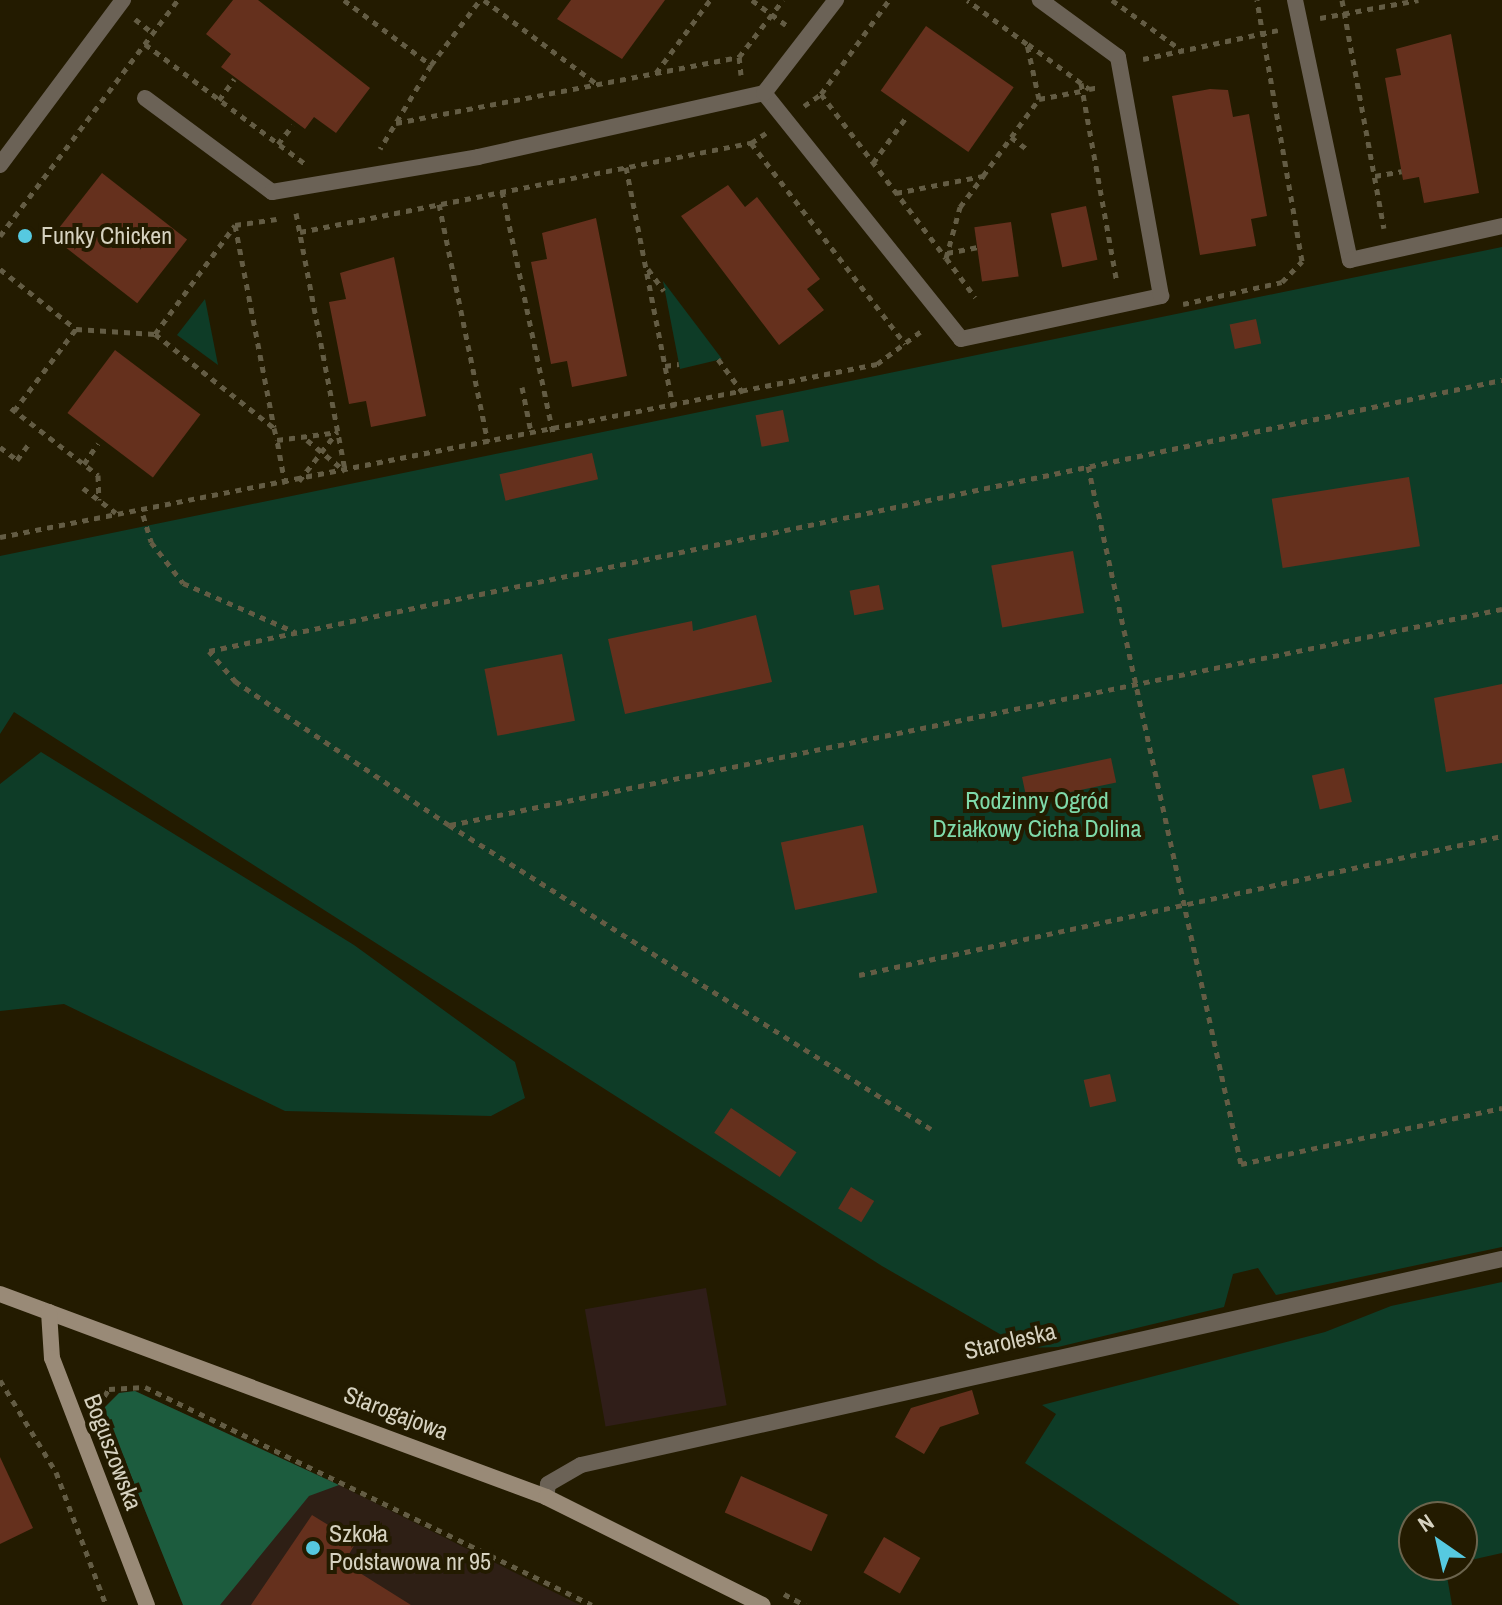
<!DOCTYPE html>
<meta charset="utf-8">
<style>
body{margin:0}
#map{position:relative;width:1502px;height:1605px;overflow:hidden;background:#231b00;font-family:"Archivo Narrow",sans-serif}
div>[style]{position:absolute}
[style*='--x']{left:calc(var(--x)*1px);top:calc(var(--y)*1px);width:calc(var(--w)*1px);rotate:calc(var(--a)*1deg)}
.industrial>*{inset:0;background:#301e19;transform-origin:0 0}
.education>*{inset:0;background:#2e1f15}
.green>*{inset:0;background:#0e3c27}
.forest>*{inset:0;background:#1c5c3e}
.building>*{inset:0;background:#65301d;transform-origin:0 0}
.path>*{height:5px;margin-top:-2.5px;transform-origin:0;background:repeating-linear-gradient(90deg,#635c44 0 6px,transparent 0 12px)}
.lane>*{height:16px;margin:-8px;padding:0 8px;transform-origin:8px;border-radius:8px;background:#6b6256}
.street>*{height:16px;margin:-8px;padding:0 8px;transform-origin:8px;border-radius:8px;background:#6b6256}
.secondary>*{height:16px;margin:-8px;padding:0 8px;transform-origin:8px;border-radius:8px;background:#998a77}
.dots>*{width:22px;height:22px;translate:-50% -50%;box-sizing:border-box;border:4px solid #231b00;border-radius:50%}
span{translate:-50% -50%;white-space:nowrap;text-align:center;line-height:1.15;-webkit-text-stroke:8px #231b00;paint-order:stroke}
.poi-label{font-size:24px;color:#d6d2c0}
.left{translate:0 -50%;text-align:left}
.park-label{font-size:24px;color:#7fdaaa}
.street-label{font-size:24px;color:#d6d2c0}
.north{position:absolute;left:1398px;top:1501px;width:80px;height:80px;box-sizing:border-box;background:#231b00;border:2px solid #6b644d;border-radius:50%;rotate:326deg;font-size:22px;font-weight:700;line-height:32px;text-align:center;color:#d6d2c0}
.north::after{content:'';display:block;margin:auto;width:28px;height:36px;background:#56c9e0;clip-path:polygon(50% 0,100% 100%,50% 72%,0 100%)}
</style>
<div id="map">
<div class="industrial">
<div style="left:706px;top:1288px;width:119px;height:123px;rotate:80deg"></div>
</div>
<div class="education">
<div style="clip-path:polygon(135px 1391px,339px 1485px,580px 1605px,183px 1605px,104px 1408px,119px 1393px)"></div>
</div>
<div class="green">
<div style="clip-path:polygon(1502px 247px,1502px 1247px,1276px 1295px,1258px 1268px,1233px 1274px,1224px 1307px,1058px 1347px,1024px 1348px,882px 1266px,14px 712px,0 734px,0 556px)"></div>
<div style="clip-path:polygon(663px 281px,722px 359px,680px 369px)"></div>
<div style="clip-path:polygon(205px 299px,218px 365px,177px 335px)"></div>
<div style="clip-path:polygon(41px 752px,354px 945px,515px 1062px,525px 1098px,491px 1116px,285px 1111px,64px 1004px,0 1011px,0 784px)"></div>
<div style="clip-path:polygon(1502px 1282px,1502px 1553px,1462px 1562px,1462px 1517px,1414px 1517px,1414px 1565px,1445px 1565px,1452px 1605px,1240px 1605px,1025px 1463px,1056px 1414px,1042px 1405px,1325px 1332px,1391px 1306px)"></div>
</div>
<div class="forest">
<div style="clip-path:polygon(135px 1391px,339px 1485px,309px 1496px,220px 1605px,183px 1605px,104px 1408px,119px 1393px)"></div>
</div>
<div class="building">
<div style="clip-path:polygon(233px 0,258px 0,370px 88px,336px 133px,314px 117px,305px 129px,221px 67px,231px 54px,206px 34px)"></div>
<div style="clip-path:polygon(571px 0,665px 0,622px 59px,557px 19px)"></div>
<div style="left:926px;top:26px;width:107px;height:79px;rotate:35deg"></div>
<div style="clip-path:polygon(1451px 34px,1479px 193px,1424px 203px,1419px 177px,1403px 180px,1385px 78px,1401px 75px,1396px 49px)"></div>
<div style="clip-path:polygon(1210px 89px,1228px 90px,1233px 117px,1249px 114px,1267px 216px,1251px 219px,1256px 246px,1200px 255px,1172px 96px)"></div>
<div style="left:102px;top:173px;width:108px;height:81px;rotate:38deg"></div>
<div style="clip-path:polygon(728px 185px,745px 207px,757px 197px,820px 279px,807px 289px,824px 310px,779px 345px,681px 216px)"></div>
<div style="left:1086px;top:206px;width:55px;height:36px;rotate:78deg"></div>
<div style="clip-path:polygon(596px 218px,627px 376px,572px 387px,567px 361px,551px 364px,531px 262px,547px 259px,542px 233px)"></div>
<div style="left:1011px;top:222px;width:55px;height:37px;rotate:82deg"></div>
<div style="clip-path:polygon(394px 257px,426px 416px,371px 427px,366px 401px,349px 404px,329px 302px,346px 299px,340px 273px)"></div>
<div style="left:1256px;top:319px;width:25px;height:27px;rotate:78deg"></div>
<div style="left:115px;top:350px;width:107px;height:79px;rotate:37deg"></div>
<div style="left:783px;top:410px;width:32px;height:28px;rotate:79deg"></div>
<div style="left:592px;top:453px;width:27px;height:95px;rotate:77deg"></div>
<div style="left:1409px;top:477px;width:70px;height:139px;rotate:81deg"></div>
<div style="left:1073px;top:551px;width:63px;height:83px;rotate:80deg"></div>
<div style="left:879px;top:585px;width:25px;height:30px;rotate:79deg"></div>
<div style="clip-path:polygon(756px 615px,772px 682px,625px 714px,608px 639px,692px 621px,693px 631px)"></div>
<div style="left:562px;top:654px;width:68px;height:79px;rotate:79deg"></div>
<div style="clip-path:polygon(1502px 684px,1502px 763px,1446px 772px,1434px 698px)"></div>
<div style="left:1111px;top:758px;width:25px;height:91px;rotate:78deg"></div>
<div style="left:1344px;top:768px;width:35px;height:33px;rotate:77deg"></div>
<div style="left:863px;top:825px;width:69px;height:84px;rotate:78deg"></div>
<div style="left:1110px;top:1074px;width:28px;height:27px;rotate:77deg"></div>
<div style="left:731px;top:1108px;width:79px;height:30px;rotate:34deg"></div>
<div style="left:851px;top:1187px;width:27px;height:25px;rotate:31deg"></div>
<div style="clip-path:polygon(972px 1390px,979px 1414px,940px 1427px,924px 1454px,895px 1437px,911px 1408px)"></div>
<div style="clip-path:polygon(0 1457px,33px 1528px,0 1544px)"></div>
<div style="left:741px;top:1476px;width:95px;height:40px;rotate:24deg"></div>
<div style="clip-path:polygon(312px 1515px,356px 1542px,344px 1563px,411px 1605px,251px 1605px)"></div>
<div style="left:884px;top:1537px;width:42px;height:41px;rotate:30deg"></div>
</div>
<div class="path">
<div style="--x:344;--y:0;--w:109;--a:36.8"></div>
<div style="--x:431;--y:65;--w:98;--a:121.3"></div>
<div style="--x:484;--y:0;--w:142;--a:36.7"></div>
<div style="--x:752;--y:0;--w:42;--a:36.3"></div>
<div style="--x:1112;--y:0;--w:85;--a:35.9"></div>
<div style="--x:1342;--y:0;--w:232;--a:79.6"></div>
<div style="--x:1320;--y:18;--w:100;--a:-10.4"></div>
<div style="--x:135;--y:19;--w:23;--a:38"></div>
<div style="--x:145;--y:44;--w:199;--a:36.8"></div>
<div style="--x:1028;--y:44;--w:76;--a:36.4"></div>
<div style="--x:1089;--y:89;--w:10;--a:-11"></div>
<div style="--x:1143;--y:59;--w:138;--a:-12.1"></div>
<div style="--x:431;--y:65;--w:81;--a:-53"></div>
<div style="--x:656;--y:73;--w:91;--a:-53.5"></div>
<div style="--x:741;--y:75;--w:18;--a:-96"></div>
<div style="--x:739;--y:57;--w:72;--a:-52.3"></div>
<div style="--x:1081;--y:83;--w:203;--a:79.8"></div>
<div style="--x:821;--y:94;--w:116;--a:-54.1"></div>
<div style="--x:1039;--y:99;--w:43;--a:-10.8"></div>
<div style="--x:219;--y:100;--w:26;--a:-54"></div>
<div style="--x:804;--y:106;--w:21;--a:-35"></div>
<div style="--x:821;--y:94;--w:206;--a:52.7"></div>
<div style="--x:946;--y:258;--w:53;--a:-74.6"></div>
<div style="--x:960;--y:207;--w:39;--a:-53"></div>
<div style="--x:396;--y:123;--w:349;--a:-10.9"></div>
<div style="--x:766;--y:133;--w:18;--a:146"></div>
<div style="--x:751;--y:143;--w:253;--a:52.5"></div>
<div style="--x:1011;--y:137;--w:21;--a:37"></div>
<div style="--x:278;--y:144;--w:24;--a:-52"></div>
<div style="--x:873;--y:163;--w:58;--a:-54.1"></div>
<div style="--x:626;--y:167;--w:245;--a:78.9"></div>
<div style="--x:1375;--y:176;--w:27;--a:-10"></div>
<div style="--x:502;--y:191;--w:246;--a:78.1"></div>
<div style="--x:896;--y:193;--w:89;--a:-11.1"></div>
<div style="--x:983;--y:176;--w:95;--a:-54"></div>
<div style="--x:1039;--y:99;--w:56;--a:-102.3"></div>
<div style="--x:1027;--y:44;--w:74;--a:-143.7"></div>
<div style="--x:439;--y:204;--w:243;--a:78.4"></div>
<div style="--x:296;--y:213;--w:263;--a:79.2"></div>
<div style="--x:235;--y:225;--w:206;--a:79.1"></div>
<div style="--x:300;--y:232;--w:460;--a:-11.2"></div>
<div style="--x:0;--y:236;--w:296;--a:-53"></div>
<div style="--x:947;--y:253;--w:33;--a:-11"></div>
<div style="--x:946;--y:258;--w:49;--a:53.4"></div>
<div style="--x:0;--y:269;--w:97;--a:38.3"></div>
<div style="--x:648;--y:269;--w:27;--a:54"></div>
<div style="--x:1183;--y:304;--w:101;--a:-12.5"></div>
<div style="--x:1282;--y:282;--w:29;--a:-46"></div>
<div style="--x:1302;--y:261;--w:265;--a:-99.8"></div>
<div style="--x:155;--y:334;--w:135;--a:-53.7"></div>
<div style="--x:235;--y:225;--w:42;--a:-8.1"></div>
<div style="--x:718;--y:359;--w:42;--a:53.7"></div>
<div style="--x:665;--y:366;--w:14;--a:-8"></div>
<div style="--x:522;--y:387;--w:46;--a:78.7"></div>
<div style="--x:11;--y:408;--w:110;--a:37.6"></div>
<div style="--x:98;--y:475;--w:25;--a:88"></div>
<div style="--x:14;--y:411;--w:103;--a:-52.9"></div>
<div style="--x:76;--y:329;--w:79;--a:3.6"></div>
<div style="--x:155;--y:334;--w:152;--a:38.3"></div>
<div style="--x:274;--y:428;--w:12;--a:76"></div>
<div style="--x:307;--y:440;--w:49;--a:39.2"></div>
<div style="--x:0;--y:447;--w:21;--a:37"></div>
<div style="--x:17;--y:460;--w:19;--a:-54"></div>
<div style="--x:84;--y:464;--w:25;--a:-56"></div>
<div style="--x:1088;--y:466;--w:715;--a:77.64"></div>
<div style="--x:1241;--y:1164;--w:267;--a:-12.1"></div>
<div style="--x:299;--y:481;--w:62;--a:-52.2"></div>
<div style="--x:285;--y:484;--w:45;--a:-100.3"></div>
<div style="--x:277;--y:440;--w:62;--a:-7.5"></div>
<div style="--x:83;--y:488;--w:41;--a:37.1"></div>
<div style="--x:143;--y:515;--w:28;--a:73"></div>
<div style="--x:151;--y:542;--w:52;--a:52"></div>
<div style="--x:183;--y:583;--w:122;--a:23.6"></div>
<div style="--x:0;--y:537;--w:894;--a:-11.16"></div>
<div style="--x:877;--y:364;--w:59;--a:-36.7"></div>
<div style="--x:450;--y:825;--w:1074;--a:-11.6"></div>
<div style="--x:859;--y:975;--w:658;--a:-12.2"></div>
<div style="--x:931;--y:1129;--w:570;--a:-147.76"></div>
<div style="--x:449;--y:825;--w:257;--a:-146.1"></div>
<div style="--x:236;--y:682;--w:41;--a:-131.1"></div>
<div style="--x:209;--y:651;--w:1321;--a:-11.84"></div>
<div style="--x:0;--y:1380;--w:108;--a:58.7"></div>
<div style="--x:56;--y:1472;--w:142;--a:69.4"></div>
<div style="--x:98;--y:1406;--w:20;--a:-57"></div>
<div style="--x:109;--y:1389;--w:36;--a:-3"></div>
<div style="--x:145;--y:1387;--w:497;--a:26"></div>
<div style="--x:784;--y:1594;--w:24;--a:28"></div>
</div>
<div class="lane">
<div style="--x:1295;--y:0;--w:266;--a:78.1"></div>
<div style="--x:1350;--y:260;--w:156;--a:-12.6"></div>
<div style="--x:764;--y:93;--w:315;--a:51.3"></div>
<div style="--x:961;--y:339;--w:205;--a:-12.1"></div>
<div style="--x:1161;--y:296;--w:243;--a:-100.2"></div>
<div style="--x:1118;--y:57;--w:97;--a:-143.8"></div>
<div style="--x:145;--y:98;--w:158;--a:36.5"></div>
<div style="--x:272;--y:192;--w:209;--a:-9.6"></div>
<div style="--x:478;--y:157;--w:293;--a:-12.6"></div>
<div style="--x:764;--y:93;--w:118;--a:-52.3"></div>
<div style="--x:0;--y:165;--w:206;--a:-53.3"></div>
</div>
<div class="street">
<div style="--x:546;--y:1497;--w:13;--a:-81"></div>
<div style="--x:548;--y:1484;--w:38;--a:-30"></div>
<div style="--x:581;--y:1465;--w:944;--a:-12.61"></div>
</div>
<div class="secondary">
<div style="--x:0;--y:1294;--w:583;--a:20.39"></div>
<div style="--x:546;--y:1497;--w:242;--a:26.5"></div>
<div style="--x:49;--y:1312;--w:46;--a:86.3"></div>
<div style="--x:52;--y:1358;--w:265;--a:69"></div>
</div>
<div class="dots">
<div style="left:25px;top:236px;background:#56c9e0"></div>
<div style="left:313px;top:1548px;background:#56c9e0"></div>
</div>
<div class="poi-label">
<span class="left" style="left:41px;top:236px">Funky Chicken</span>
<span class="left" style="left:329px;top:1548px">Szkoła<br>Podstawowa nr 95</span>
</div>
<div class="park-label">
<span style="left:1037px;top:815px">Rodzinny Ogród<br>Działkowy Cicha Dolina</span>
</div>
<div class="street-label">
<span style="left:1010px;top:1341px;rotate:-13deg">Staroleska</span>
<span style="left:396px;top:1413px;rotate:21deg">Starogajowa</span>
<span style="left:113px;top:1452px;rotate:69deg">Boguszowska</span>
</div>
<div class="north">N</div>
</div>
